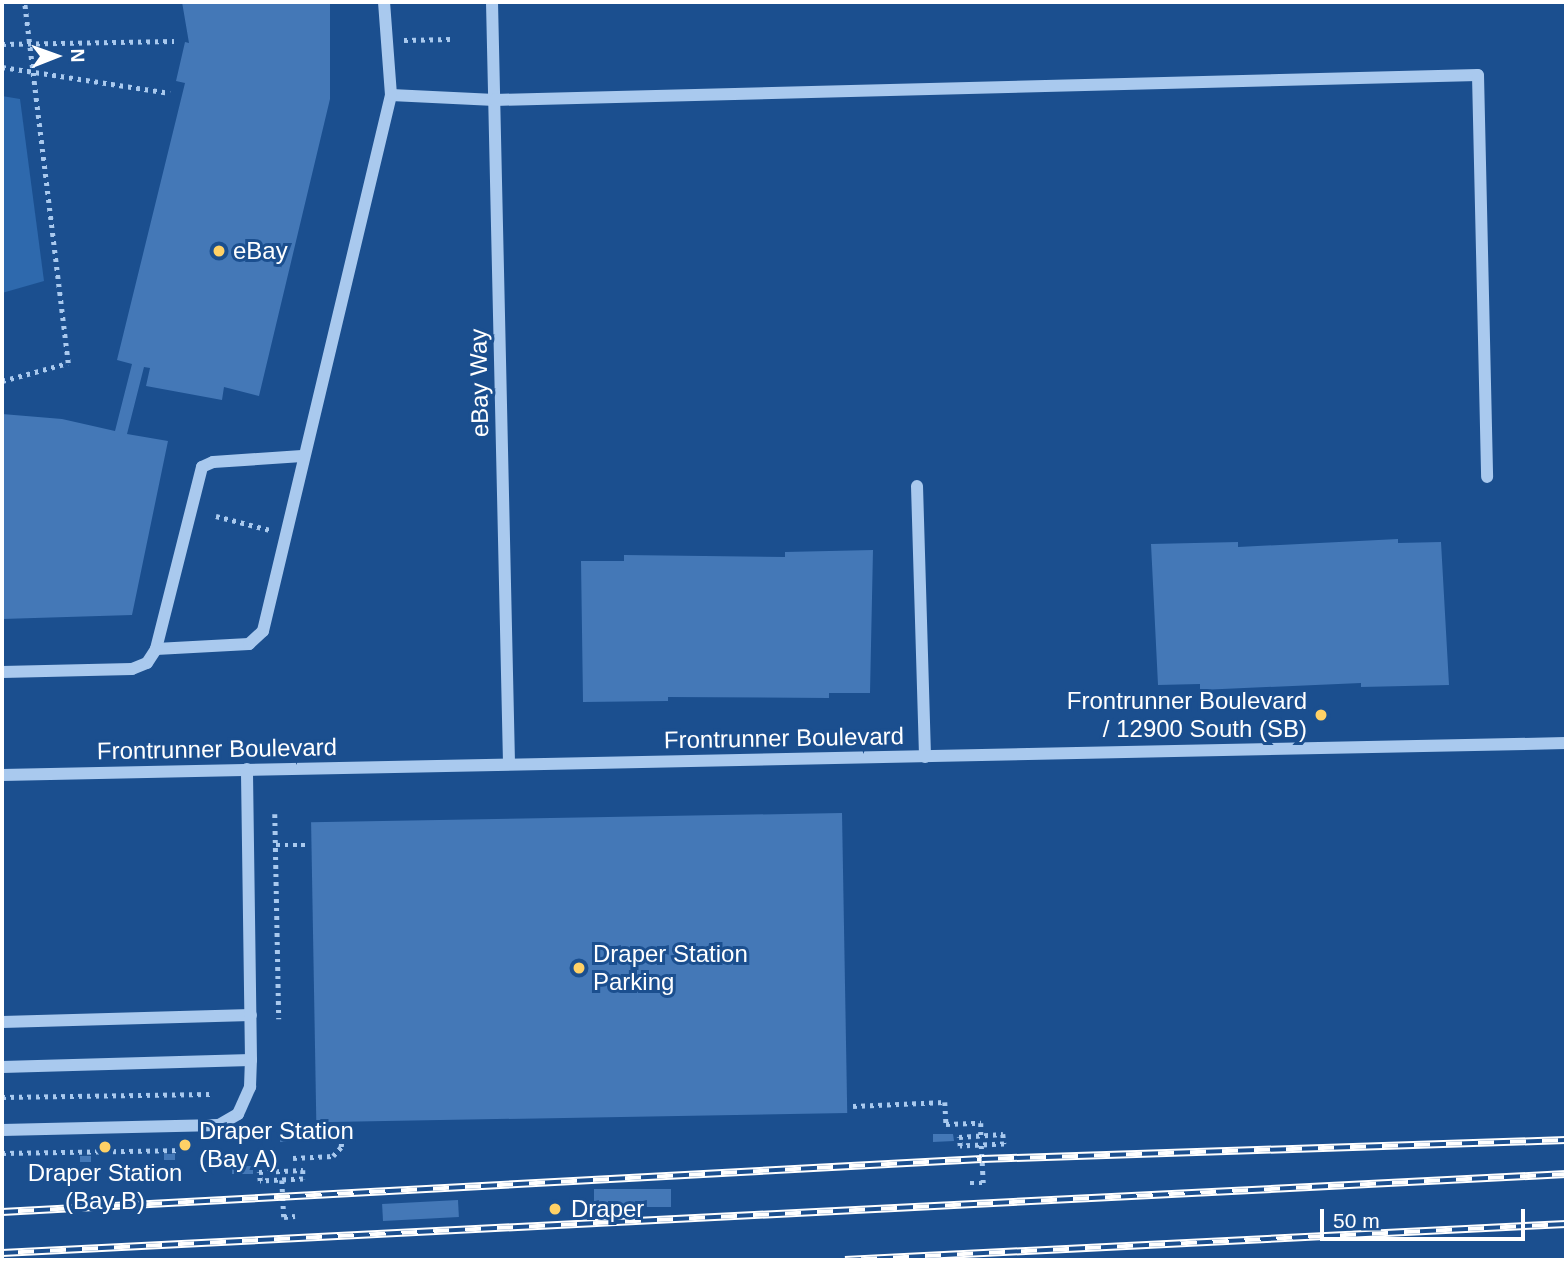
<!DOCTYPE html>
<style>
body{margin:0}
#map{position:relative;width:1568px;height:1262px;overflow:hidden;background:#1b4f8f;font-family:Arial,sans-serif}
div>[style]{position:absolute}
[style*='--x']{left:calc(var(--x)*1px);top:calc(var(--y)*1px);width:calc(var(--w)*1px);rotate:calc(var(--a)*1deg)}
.green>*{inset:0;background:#2e69ad}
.building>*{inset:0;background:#4478b7;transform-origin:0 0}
.path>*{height:4.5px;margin-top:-2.25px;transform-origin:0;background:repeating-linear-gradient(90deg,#a9c9ee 0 3.5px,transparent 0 8.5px)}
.minor>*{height:12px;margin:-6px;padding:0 6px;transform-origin:6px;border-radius:6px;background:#a9c9ee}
.rail>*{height:8px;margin-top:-4px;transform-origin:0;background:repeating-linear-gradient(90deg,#1b4f8f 0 16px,#fff 0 32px);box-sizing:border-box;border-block:2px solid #fff}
.dots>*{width:19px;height:19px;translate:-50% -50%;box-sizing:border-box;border:4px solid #1b4f8f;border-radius:50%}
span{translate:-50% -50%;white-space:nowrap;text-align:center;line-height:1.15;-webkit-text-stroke:6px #1b4f8f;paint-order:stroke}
.poi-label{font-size:24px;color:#fff}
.left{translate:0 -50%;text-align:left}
.right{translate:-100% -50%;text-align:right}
.street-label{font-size:24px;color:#fff}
.frame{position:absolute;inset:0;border:4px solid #fff;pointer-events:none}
.north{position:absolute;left:21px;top:21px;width:70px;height:70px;-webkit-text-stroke:5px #1b4f8f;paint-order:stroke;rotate:89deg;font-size:19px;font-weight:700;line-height:28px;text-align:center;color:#fff}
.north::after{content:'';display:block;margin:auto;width:24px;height:32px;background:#fff;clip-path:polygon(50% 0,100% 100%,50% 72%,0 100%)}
.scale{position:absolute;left:1320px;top:1209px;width:205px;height:32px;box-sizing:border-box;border:4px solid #fff;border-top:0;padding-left:9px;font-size:21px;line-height:24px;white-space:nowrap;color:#fff;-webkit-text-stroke:5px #1b4f8f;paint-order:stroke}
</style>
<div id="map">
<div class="green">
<div style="clip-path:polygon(2px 96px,20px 99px,44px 281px,2px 293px)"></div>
</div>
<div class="building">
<div style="clip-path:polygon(182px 2px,330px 2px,330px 99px,259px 396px,224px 387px,222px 400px,146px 386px,150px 368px,144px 367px,127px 434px,168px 441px,132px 615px,2px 619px,2px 414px,62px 419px,115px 431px,132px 364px,117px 360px,185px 83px,176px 81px,185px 42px,189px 43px)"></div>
<div style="clip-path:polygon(1398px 539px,1398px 543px,1441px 542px,1449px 685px,1361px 687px,1361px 683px,1200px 690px,1200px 684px,1158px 685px,1151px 544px,1238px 542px,1238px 547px)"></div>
<div style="clip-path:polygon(873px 550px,870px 693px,829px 693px,829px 698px,668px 697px,668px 701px,583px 702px,581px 561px,624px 561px,624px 555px,785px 557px,785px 552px)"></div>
<div style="left:842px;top:813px;width:300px;height:531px;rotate:89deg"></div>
<div style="left:280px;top:1132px;width:7px;height:10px"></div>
<div style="clip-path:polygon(933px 1134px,953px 1134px,954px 1141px,933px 1142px)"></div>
<div style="left:164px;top:1154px;width:11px;height:6px"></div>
<div style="left:80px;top:1156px;width:11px;height:6px"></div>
<div style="left:253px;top:1166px;width:8px;height:21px;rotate:90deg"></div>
<div style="left:671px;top:1189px;width:18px;height:77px;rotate:90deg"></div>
<div style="left:458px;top:1200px;width:17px;height:76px;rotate:87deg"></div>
</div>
<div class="path">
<div style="--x:404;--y:40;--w:48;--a:-1.2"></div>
<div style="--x:2;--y:44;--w:172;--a:-1"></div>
<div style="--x:2;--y:67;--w:170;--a:8.8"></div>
<div style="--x:2;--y:381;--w:68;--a:-15.3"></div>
<div style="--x:68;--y:363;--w:364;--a:-96.9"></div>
<div style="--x:216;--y:516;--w:56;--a:14.5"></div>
<div style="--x:275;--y:814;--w:205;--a:88.9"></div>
<div style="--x:276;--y:845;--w:29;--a:0"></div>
<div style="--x:2;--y:1097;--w:208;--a:-0.8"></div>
<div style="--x:853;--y:1106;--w:92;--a:-2.5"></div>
<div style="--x:945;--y:1102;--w:22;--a:87"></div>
<div style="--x:946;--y:1124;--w:35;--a:-2"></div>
<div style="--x:981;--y:1123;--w:12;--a:90"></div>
<div style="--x:1003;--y:1134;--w:10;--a:84"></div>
<div style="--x:1004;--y:1144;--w:44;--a:177.4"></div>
<div style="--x:960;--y:1146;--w:9;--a:-96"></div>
<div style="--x:959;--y:1137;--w:44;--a:-3.9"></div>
<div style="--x:2;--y:1153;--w:186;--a:-0.9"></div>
<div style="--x:293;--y:1158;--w:40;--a:-2.9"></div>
<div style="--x:333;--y:1156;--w:12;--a:-48"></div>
<div style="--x:341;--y:1147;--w:15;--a:-86"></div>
<div style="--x:303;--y:1170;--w:9;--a:90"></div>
<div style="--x:303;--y:1179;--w:43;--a:177.3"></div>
<div style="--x:260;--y:1181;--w:9;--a:-96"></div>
<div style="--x:259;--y:1172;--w:44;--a:-2.6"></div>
<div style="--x:282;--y:1180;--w:37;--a:87"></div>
<div style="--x:284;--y:1217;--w:11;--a:-5"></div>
<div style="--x:970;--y:1183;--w:13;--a:0"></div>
<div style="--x:983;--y:1183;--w:39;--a:-93"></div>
</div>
<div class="minor">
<div style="--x:492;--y:2;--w:761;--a:88.72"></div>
<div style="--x:391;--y:95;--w:104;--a:2.8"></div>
<div style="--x:495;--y:100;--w:983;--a:-1.46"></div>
<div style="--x:1478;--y:75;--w:402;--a:88.7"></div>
<div style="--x:302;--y:456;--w:89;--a:176.1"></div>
<div style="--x:213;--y:462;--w:12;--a:156"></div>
<div style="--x:202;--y:467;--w:188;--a:104.2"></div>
<div style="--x:156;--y:649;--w:93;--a:-3.1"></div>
<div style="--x:249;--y:644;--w:19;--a:-43"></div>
<div style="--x:263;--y:631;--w:551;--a:-76.57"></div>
<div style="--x:391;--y:95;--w:93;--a:-94.3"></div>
<div style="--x:917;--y:486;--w:271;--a:88.3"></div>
<div style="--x:2;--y:672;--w:130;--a:-1.3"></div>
<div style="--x:132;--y:669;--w:16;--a:-22"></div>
<div style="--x:147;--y:663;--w:17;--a:-57"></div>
<div style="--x:2;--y:775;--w:1564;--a:-1.17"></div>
<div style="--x:2;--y:1022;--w:249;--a:-1.6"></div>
<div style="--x:2;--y:1067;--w:249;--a:-1.6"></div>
<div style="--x:2;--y:1130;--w:217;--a:-1.3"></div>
<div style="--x:219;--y:1125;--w:22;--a:-30"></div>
<div style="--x:238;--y:1114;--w:30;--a:-66"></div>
<div style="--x:250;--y:1087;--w:27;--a:-88"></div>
<div style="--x:251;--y:1060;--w:291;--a:-90.8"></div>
</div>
<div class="rail">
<div style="--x:2;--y:1212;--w:981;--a:-3.1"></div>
<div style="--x:982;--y:1159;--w:584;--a:-1.86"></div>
<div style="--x:2;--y:1253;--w:1566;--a:-2.89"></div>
<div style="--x:845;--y:1260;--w:722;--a:-2.86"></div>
</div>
<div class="dots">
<div style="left:219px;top:251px;background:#ffd166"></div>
<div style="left:1321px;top:715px;background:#ffd166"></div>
<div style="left:579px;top:968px;background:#ffd166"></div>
<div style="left:185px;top:1145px;background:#ffd166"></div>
<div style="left:105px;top:1147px;background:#ffd166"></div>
<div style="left:555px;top:1209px;background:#ffd166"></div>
</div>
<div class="poi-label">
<span class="left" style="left:233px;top:251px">eBay</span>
<span class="right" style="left:1307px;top:715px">Frontrunner Boulevard<br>/ 12900 South (SB)</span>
<span class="left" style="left:593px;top:968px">Draper Station<br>Parking</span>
<span class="left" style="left:199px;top:1145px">Draper Station<br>(Bay A)</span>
<span style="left:105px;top:1187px">Draper Station<br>(Bay B)</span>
<span class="left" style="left:571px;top:1209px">Draper</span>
</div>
<div class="street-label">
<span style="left:479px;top:383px;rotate:-91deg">eBay Way</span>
<span style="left:784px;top:738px;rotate:-1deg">Frontrunner Boulevard</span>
<span style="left:217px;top:749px;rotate:-1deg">Frontrunner Boulevard</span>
</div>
<div class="frame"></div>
<div class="north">N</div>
<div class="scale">50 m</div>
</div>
